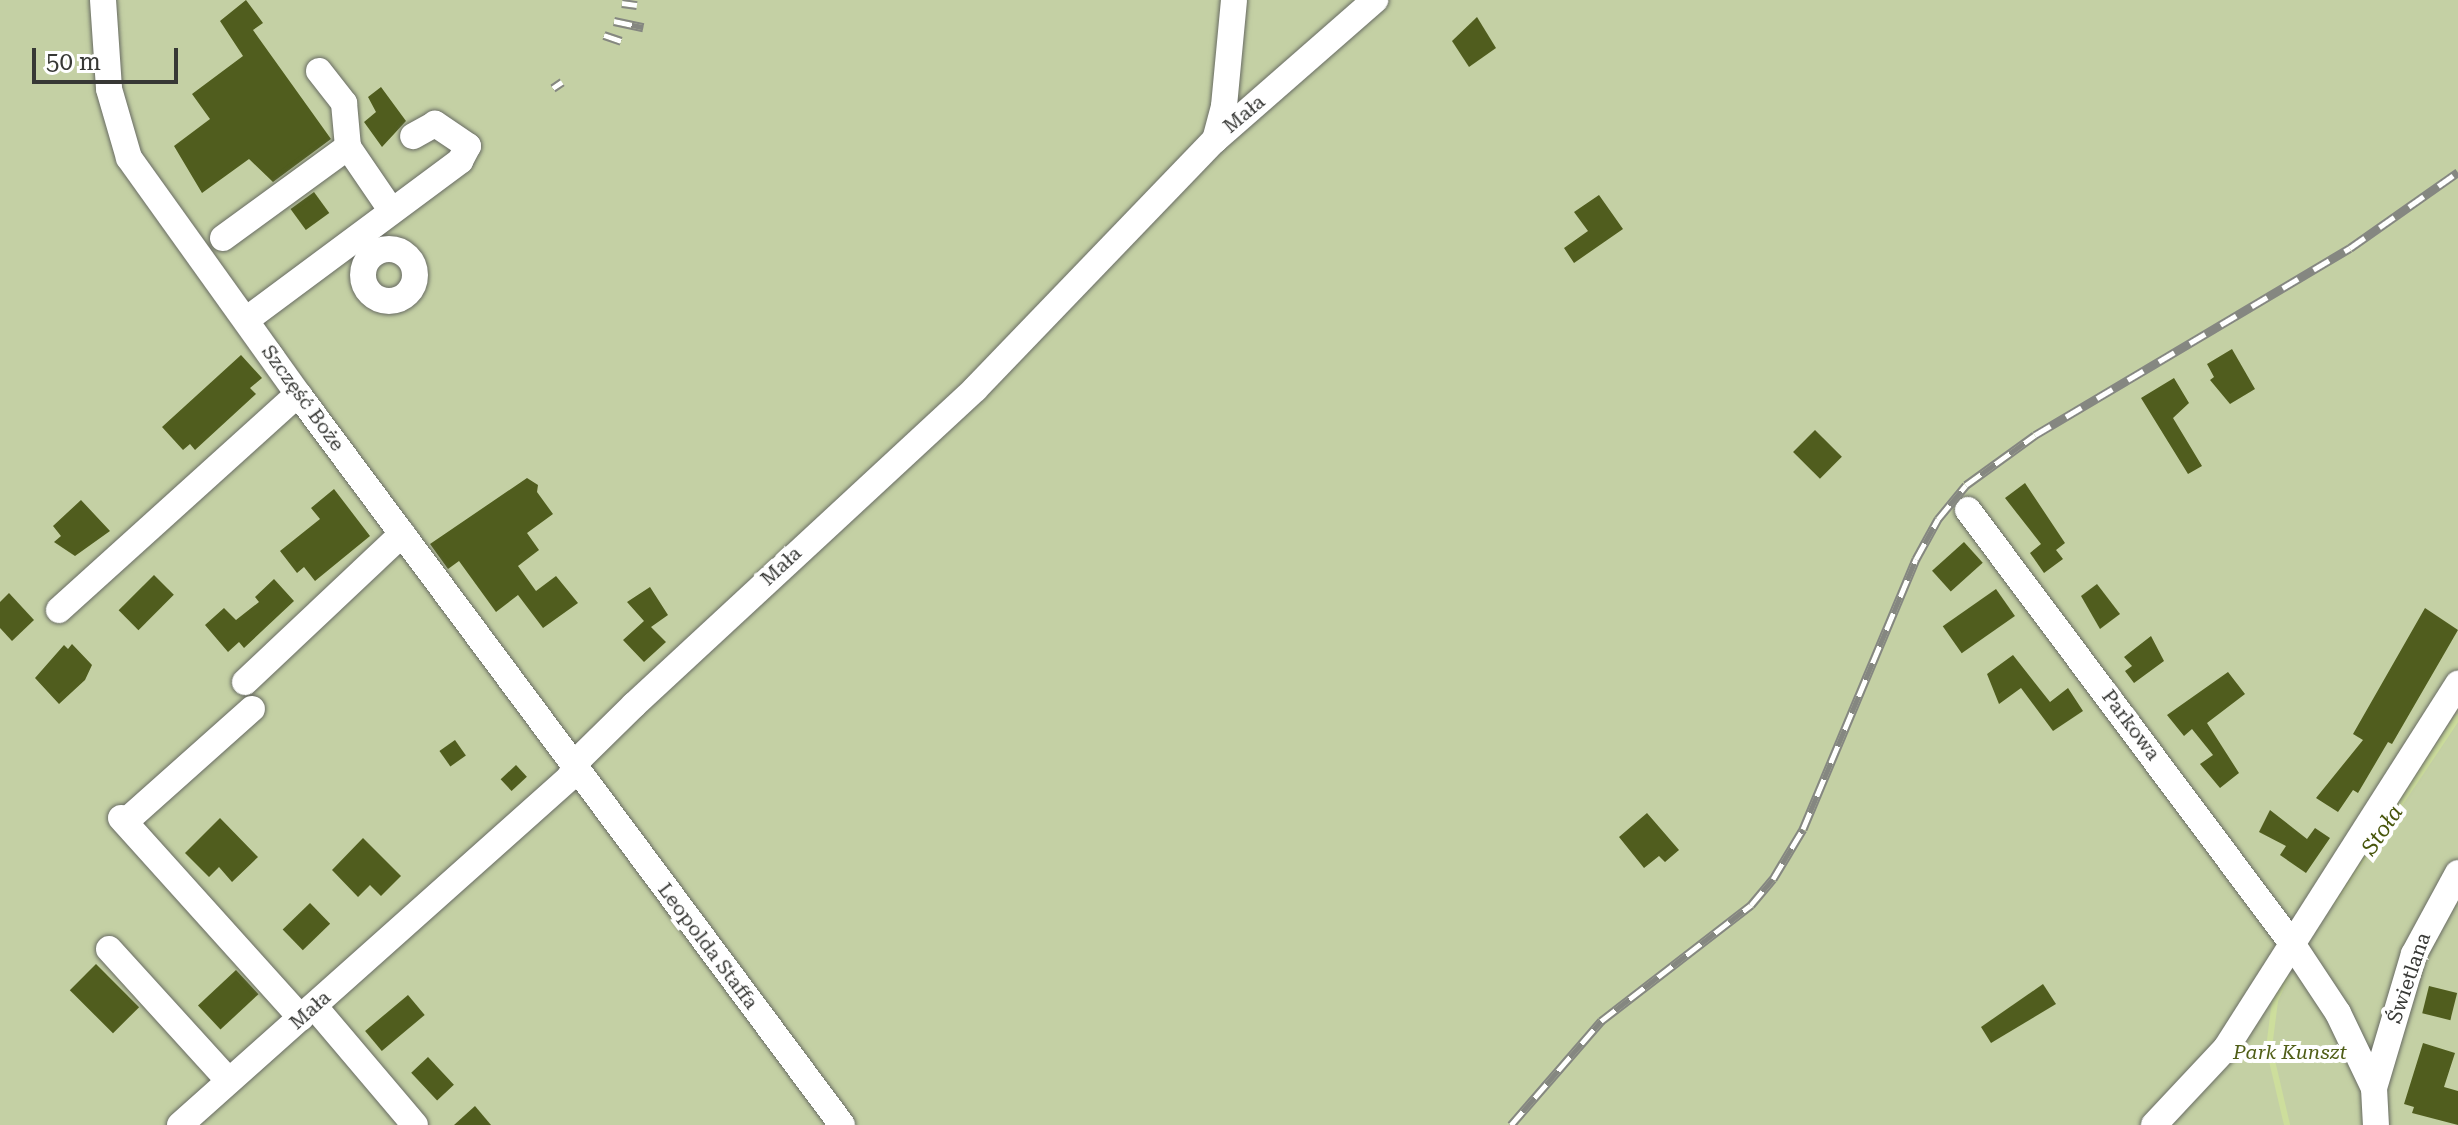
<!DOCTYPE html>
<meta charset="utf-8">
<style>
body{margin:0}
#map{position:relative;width:2458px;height:1125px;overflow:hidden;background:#ecefe6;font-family:"Roboto Serif",serif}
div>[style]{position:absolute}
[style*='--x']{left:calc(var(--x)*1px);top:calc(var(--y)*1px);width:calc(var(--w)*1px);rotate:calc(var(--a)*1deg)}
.green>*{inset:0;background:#c4d0a4;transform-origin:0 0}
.stream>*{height:6px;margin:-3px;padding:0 3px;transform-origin:3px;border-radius:3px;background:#cdde9c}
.building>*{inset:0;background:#505d1e;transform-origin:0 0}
.roads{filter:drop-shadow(0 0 2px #686b63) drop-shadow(0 0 2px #686b63)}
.minor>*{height:26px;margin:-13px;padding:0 13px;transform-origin:13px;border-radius:13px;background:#fff}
.minor>.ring{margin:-13px;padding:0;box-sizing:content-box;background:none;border:26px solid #fff;border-radius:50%}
.rail>*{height:9px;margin-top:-4.5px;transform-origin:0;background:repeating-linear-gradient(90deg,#fff 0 18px,#858781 0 36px);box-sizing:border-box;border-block:2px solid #858781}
span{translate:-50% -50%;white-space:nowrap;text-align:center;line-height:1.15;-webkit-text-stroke:8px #fff;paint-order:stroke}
.street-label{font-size:20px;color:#373835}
.park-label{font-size:20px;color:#505e17;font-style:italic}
.water-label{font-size:22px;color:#48560c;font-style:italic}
.scale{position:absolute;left:32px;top:48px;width:146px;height:36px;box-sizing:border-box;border:4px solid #373835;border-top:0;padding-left:10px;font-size:24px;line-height:28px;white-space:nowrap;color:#373835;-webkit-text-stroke:6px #fff;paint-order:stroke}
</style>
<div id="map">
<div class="green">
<div style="left:0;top:0;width:2458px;height:1125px"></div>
</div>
<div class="stream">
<div style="--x:2333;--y:903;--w:224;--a:-56.1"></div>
<div style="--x:2286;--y:977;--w:26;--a:115"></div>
<div style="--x:2275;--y:1001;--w:47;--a:97.3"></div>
<div style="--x:2269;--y:1048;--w:79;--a:76.8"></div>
</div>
<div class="building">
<div style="clip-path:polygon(246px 0,263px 23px,253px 30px,331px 139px,273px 182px,249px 159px,202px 193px,174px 146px,210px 119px,192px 94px,243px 56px,220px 21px)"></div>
<div style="clip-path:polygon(1477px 17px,1496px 48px,1469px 67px,1452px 41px)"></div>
<div style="clip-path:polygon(381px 87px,406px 121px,382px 147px,364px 122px,376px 112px,368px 97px)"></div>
<div style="left:314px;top:192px;width:26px;height:29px;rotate:54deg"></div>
<div style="clip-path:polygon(1599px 195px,1623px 229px,1574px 263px,1564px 248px,1588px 231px,1574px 212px)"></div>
<div style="clip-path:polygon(2232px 349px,2255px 389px,2230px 404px,2210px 380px,2214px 377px,2207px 364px)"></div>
<div style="clip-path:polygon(241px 355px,262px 378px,250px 388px,256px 394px,195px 450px,190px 444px,183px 450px,162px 427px)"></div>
<div style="clip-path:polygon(2174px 378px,2189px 403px,2173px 418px,2202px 466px,2188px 474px,2141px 398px)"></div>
<div style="left:1815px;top:430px;width:38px;height:31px;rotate:45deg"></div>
<div style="clip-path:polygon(527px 478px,538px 485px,537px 492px,553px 514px,527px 533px,539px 550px,518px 566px,536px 591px,556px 576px,578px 603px,543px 628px,518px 595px,496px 612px,459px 561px,448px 569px,430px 544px)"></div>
<div style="clip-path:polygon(2025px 483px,2065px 543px,2056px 550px,2063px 559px,2044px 573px,2030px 553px,2041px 544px,2005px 498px)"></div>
<div style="clip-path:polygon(334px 489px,370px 536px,315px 581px,304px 567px,297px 573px,280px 551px,320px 519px,311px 508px)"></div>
<div style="clip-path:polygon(81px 500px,110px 531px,75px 556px,54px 542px,61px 536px,53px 526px)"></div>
<div style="left:1964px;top:542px;width:28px;height:43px;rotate:48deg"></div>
<div style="left:154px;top:575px;width:28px;height:50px;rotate:45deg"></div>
<div style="clip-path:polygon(274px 579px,294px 601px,244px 648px,239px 642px,228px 652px,205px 625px,224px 608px,236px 620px,259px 602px,255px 597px)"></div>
<div style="clip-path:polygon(2097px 584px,2120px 614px,2100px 629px,2081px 596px)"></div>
<div style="clip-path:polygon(650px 587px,668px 615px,651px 627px,666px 642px,644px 662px,623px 640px,644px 621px,627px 602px)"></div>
<div style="left:1996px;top:589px;width:33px;height:65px;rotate:55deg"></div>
<div style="clip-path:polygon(9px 593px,34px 620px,12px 641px,0 628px,0 602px)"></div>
<div style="clip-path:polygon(2425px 608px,2458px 630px,2392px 744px,2388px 742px,2358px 793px,2353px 790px,2338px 812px,2316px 798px,2363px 740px,2353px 734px)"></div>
<div style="clip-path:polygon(2151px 636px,2164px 661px,2134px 683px,2125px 671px,2132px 666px,2124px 657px)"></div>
<div style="clip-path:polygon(72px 644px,92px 665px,85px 680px,59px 704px,35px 678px,64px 645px,68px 649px)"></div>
<div style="clip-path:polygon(2013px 655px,2050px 702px,2068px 688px,2083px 711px,2053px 731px,2021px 688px,1999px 704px,1987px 674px)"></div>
<div style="clip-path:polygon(2228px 672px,2245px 694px,2207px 723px,2239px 773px,2220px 788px,2200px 764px,2213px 755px,2192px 729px,2184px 736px,2167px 715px)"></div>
<div style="left:455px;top:740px;width:19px;height:19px;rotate:55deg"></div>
<div style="left:516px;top:765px;width:16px;height:21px;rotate:47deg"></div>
<div style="clip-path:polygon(2270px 810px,2307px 839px,2315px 828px,2330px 838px,2306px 873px,2280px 855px,2286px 846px,2259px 832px)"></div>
<div style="clip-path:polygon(1647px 813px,1679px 850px,1665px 862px,1659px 856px,1644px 868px,1619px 837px)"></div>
<div style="clip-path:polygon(220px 818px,258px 857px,232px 882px,219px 867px,209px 877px,185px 853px)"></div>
<div style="clip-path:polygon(363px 838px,401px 876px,381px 896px,370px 885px,358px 897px,332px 870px)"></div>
<div style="left:310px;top:903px;width:29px;height:38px;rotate:46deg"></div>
<div style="left:96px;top:964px;width:61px;height:37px;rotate:45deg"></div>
<div style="left:236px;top:970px;width:33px;height:52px;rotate:47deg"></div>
<div style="clip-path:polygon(2043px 984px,2056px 1004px,1991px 1043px,1981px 1027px)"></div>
<div style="left:2429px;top:986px;width:29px;height:28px;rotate:14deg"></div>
<div style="left:408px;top:995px;width:26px;height:56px;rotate:50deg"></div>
<div style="clip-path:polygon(2423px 1043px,2455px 1053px,2444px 1087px,2458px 1091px,2458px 1125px,2412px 1113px,2414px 1107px,2404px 1104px)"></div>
<div style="left:428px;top:1057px;width:38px;height:23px;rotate:47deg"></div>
<div style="clip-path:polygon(475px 1106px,491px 1125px,454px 1125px)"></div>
</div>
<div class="roads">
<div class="minor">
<div style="--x:103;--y:0;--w:89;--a:86.1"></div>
<div style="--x:109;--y:89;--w:72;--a:73.8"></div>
<div style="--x:129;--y:158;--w:290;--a:54.4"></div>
<div style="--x:298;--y:394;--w:911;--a:53.34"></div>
<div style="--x:319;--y:71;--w:41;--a:52"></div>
<div style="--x:344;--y:103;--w:44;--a:84.8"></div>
<div style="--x:348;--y:147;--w:76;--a:55.7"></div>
<div style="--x:1215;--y:140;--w:35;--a:-75"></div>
<div style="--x:1224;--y:106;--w:106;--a:-84.6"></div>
<div style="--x:223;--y:238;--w:155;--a:-36.1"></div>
<div class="ring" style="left:363px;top:249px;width:26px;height:26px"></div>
<div style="--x:246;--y:320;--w:267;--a:-36.6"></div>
<div style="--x:460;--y:161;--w:17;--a:-62"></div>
<div style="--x:468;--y:146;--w:40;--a:-146"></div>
<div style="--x:435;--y:124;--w:25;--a:151"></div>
<div style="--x:1968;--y:510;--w:539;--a:53.22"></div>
<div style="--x:2291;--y:942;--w:85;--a:56.5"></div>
<div style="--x:2338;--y:1013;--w:83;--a:64.4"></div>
<div style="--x:2374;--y:1088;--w:37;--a:87"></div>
<div style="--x:59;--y:610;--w:322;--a:-42.1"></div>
<div style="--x:245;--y:682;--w:216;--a:-43.3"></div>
<div style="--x:121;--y:818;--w:269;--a:48"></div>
<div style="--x:125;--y:822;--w:170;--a:-41.7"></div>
<div style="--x:109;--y:949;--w:178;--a:47.7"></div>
<div style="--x:314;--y:1006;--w:156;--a:49.7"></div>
<div style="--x:2374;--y:1088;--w:140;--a:-73.4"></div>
<div style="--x:2414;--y:954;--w:92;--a:-61.5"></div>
<div style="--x:180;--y:1125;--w:521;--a:-41.73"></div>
<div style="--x:569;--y:778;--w:23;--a:-61"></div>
<div style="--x:580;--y:758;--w:76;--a:-44.5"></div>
<div style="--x:634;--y:705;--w:465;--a:-42.8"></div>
<div style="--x:975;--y:389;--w:346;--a:-46.1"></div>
<div style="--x:1215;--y:140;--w:213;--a:-41.2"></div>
<div style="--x:2154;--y:1125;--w:105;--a:-46.9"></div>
<div style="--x:2226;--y:1048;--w:432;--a:-57.5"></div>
</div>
</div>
<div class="rail">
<div style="--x:622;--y:3;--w:15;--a:8"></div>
<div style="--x:614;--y:21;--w:30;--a:12"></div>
<div style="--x:604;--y:35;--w:18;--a:19"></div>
<div style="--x:553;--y:88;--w:11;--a:-34"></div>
<div style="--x:1511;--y:1125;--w:138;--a:-49.1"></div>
<div style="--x:1601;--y:1021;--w:190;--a:-37.7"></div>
<div style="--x:1751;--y:905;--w:34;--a:-50"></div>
<div style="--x:1773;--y:879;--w:58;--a:-59"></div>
<div style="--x:1803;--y:829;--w:293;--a:-67.3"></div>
<div style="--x:1916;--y:559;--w:46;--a:-61.2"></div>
<div style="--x:1938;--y:519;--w:44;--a:-50.5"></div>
<div style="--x:1966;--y:485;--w:85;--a:-35.9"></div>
<div style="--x:2035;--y:435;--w:366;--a:-30.7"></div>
<div style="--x:2350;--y:248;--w:132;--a:-35.1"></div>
</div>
<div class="street-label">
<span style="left:1244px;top:114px;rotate:-40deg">Mała</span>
<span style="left:303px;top:398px;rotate:54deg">Szczęść Boże</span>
<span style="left:781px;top:566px;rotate:-43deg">Mała</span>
<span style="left:2131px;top:725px;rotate:53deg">Parkowa</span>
<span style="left:708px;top:946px;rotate:53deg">Leopolda Staffa</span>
<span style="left:2409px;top:978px;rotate:-71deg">Świetlana</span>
<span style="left:310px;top:1010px;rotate:-42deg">Mała</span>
</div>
<div class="park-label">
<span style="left:2290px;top:1052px">Park Kunszt</span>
</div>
<div class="water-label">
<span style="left:2382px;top:830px;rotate:-56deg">Stoła</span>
</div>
<div class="scale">50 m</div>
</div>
